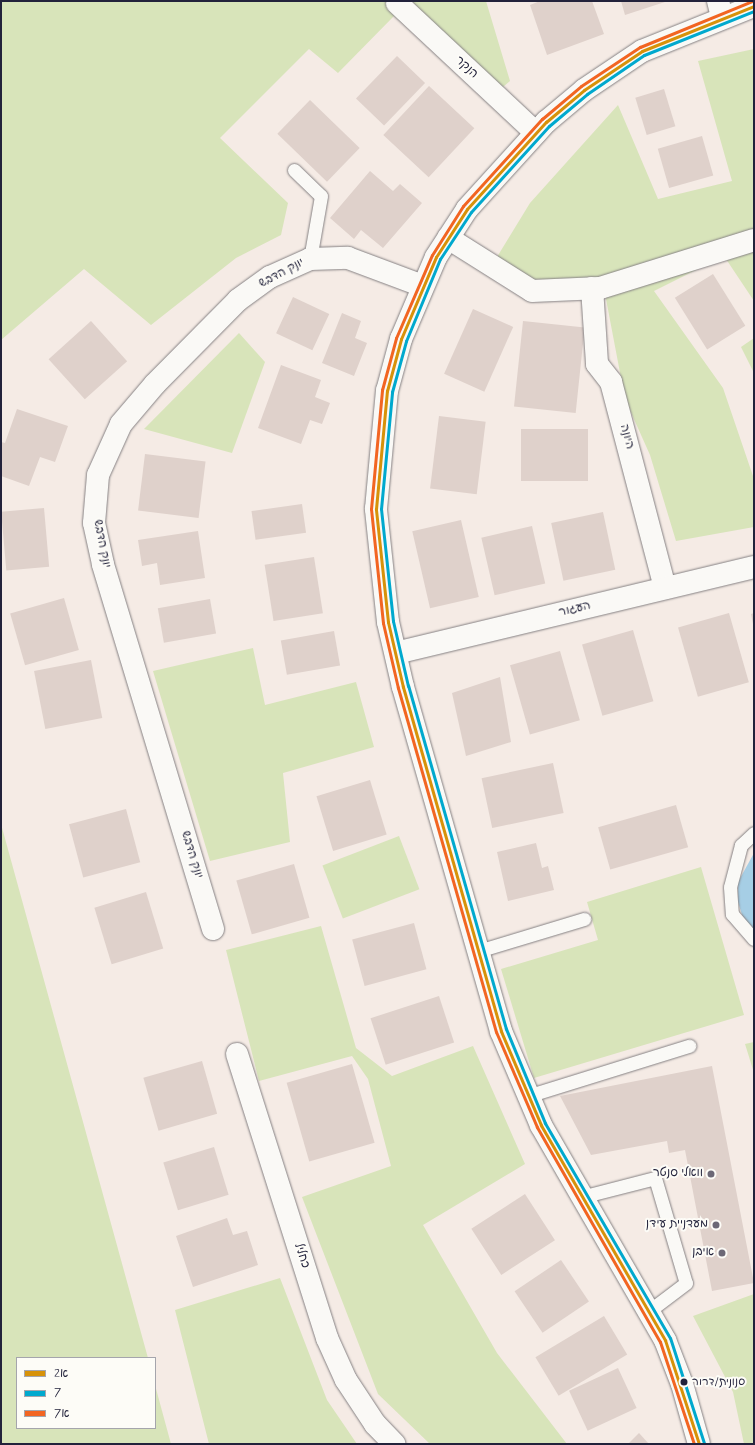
<!DOCTYPE html>
<meta charset="utf-8">
<style>
body{margin:0}
#map{position:relative;width:755px;height:1445px;overflow:hidden;background:#f5ebe5;font-family:Mynerve,"Playpen Sans Hebrew",sans-serif}
div>[style]{position:absolute}
[style*='--x']{left:calc(var(--x)*1px);top:calc(var(--y)*1px);width:calc(var(--w)*1px);rotate:calc(var(--a)*1deg)}
.green>*{inset:0;background:#d8e4ba;transform-origin:0 0}
.water>*{inset:0;background:#a6cee5}
.building>*{inset:0;background:#dfd1cb;transform-origin:0 0}
.roads{filter:drop-shadow(0 0 1px #858183) drop-shadow(0 0 1px #858183)}
.lane>*{height:13px;margin:-6.5px;padding:0 6.5px;transform-origin:6.5px;border-radius:6.5px;background:#faf9f6}
.street>*{height:22px;margin:-11px;padding:0 11px;transform-origin:11px;border-radius:11px;background:#faf9f6}
.secondary>*{height:22px;margin:-11px;padding:0 11px;transform-origin:11px;border-radius:11px;background:#faf9f6}
.bus-1>*{height:3px;margin:-1.5px;padding:0 1.5px;transform-origin:1.5px;border-radius:1.5px;background:#d79209}
.bus-2>*{height:3px;margin:-1.5px;padding:0 1.5px;transform-origin:1.5px;border-radius:1.5px;background:#00a9ce}
.bus-3>*{height:3px;margin:-1.5px;padding:0 1.5px;transform-origin:1.5px;border-radius:1.5px;background:#f26522}
.dots>*{width:11px;height:11px;translate:-50% -50%;box-sizing:border-box;border:2px solid #fdfcf7;border-radius:50%}
span{translate:-50% -50%;white-space:nowrap;text-align:center;line-height:1.15;-webkit-text-stroke:4px #fdfcf7;paint-order:stroke}
.bus-label{font-size:11px;color:#22223b}
.left{translate:0 -50%;text-align:left}
.street-label{font-size:12px;color:#22223b}
.poi-label{font-size:12px;color:#22223b}
.right{translate:-100% -50%;text-align:right}
.frame{position:absolute;inset:0;border:2px solid #22223b;pointer-events:none}
.legend{position:absolute;left:16px;top:1357px;width:140px;height:72px;box-sizing:border-box;background:#fdfcf7;border:1px solid #a5a5ac;margin:0;padding:5px 7px;list-style:none;font-size:12px;color:#22223b}
.legend li{display:flex;align-items:center;gap:8px;height:20px}
.legend b{width:20px;border:1px solid #a5a5ac}
</style>
<div id="map">
<div class="green">
<div style="clip-path:polygon(1px 1px,486px 1px,510px 81px,490px 98px,394px 16px,338px 73px,309px 49px,220px 138px,288px 203px,281px 235px,236px 258px,151px 325px,84px 269px,1px 340px)"></div>
<div style="clip-path:polygon(754px 49px,754px 301px,724px 256px,654px 291px,723px 388px,754px 479px,754px 527px,676px 541px,650px 455px,625px 399px,602px 278px,556px 292px,486px 275px,530px 203px,618px 105px,658px 199px,732px 181px,698px 61px)"></div>
<div style="clip-path:polygon(239px 333px,265px 362px,232px 453px,144px 429px)"></div>
<div style="clip-path:polygon(754px 338px,754px 373px,741px 347px)"></div>
<div style="clip-path:polygon(253px 648px,265px 705px,356px 682px,374px 747px,283px 773px,290px 842px,210px 861px,153px 671px)"></div>
<div style="clip-path:polygon(1px 824px,148px 1358px,17px 1358px,17px 1428px,155px 1428px,155px 1385px,171px 1444px,1px 1444px)"></div>
<div style="left:399px;top:836px;width:57px;height:82px;rotate:69deg"></div>
<div style="clip-path:polygon(701px 867px,744px 1015px,534px 1078px,501px 969px,598px 940px,587px 902px)"></div>
<div style="clip-path:polygon(321px 926px,356px 1048px,392px 1076px,473px 1046px,525px 1164px,423px 1225px,497px 1353px,567px 1444px,430px 1444px,378px 1394px,302px 1197px,391px 1166px,368px 1079px,352px 1056px,259px 1081px,226px 950px)"></div>
<div style="clip-path:polygon(754px 1042px,754px 1073px,745px 1044px)"></div>
<div style="clip-path:polygon(280px 1278px,327px 1400px,357px 1444px,209px 1444px,175px 1310px)"></div>
<div style="clip-path:polygon(754px 1294px,754px 1444px,744px 1444px,733px 1392px,693px 1316px)"></div>
</div>
<div class="water">
<div style="clip-path:polygon(754px 853px,754px 933px,743px 918px,738px 902px,738px 882px)"></div>
</div>
<div class="building">
<div style="clip-path:polygon(540px 1px,592px 1px,604px 34px,547px 55px,530px 5px)"></div>
<div style="clip-path:polygon(621px 1px,668px 1px,625px 15px)"></div>
<div style="left:397px;top:56px;width:39px;height:59px;rotate:44deg"></div>
<div style="left:429px;top:86px;width:62px;height:67px;rotate:43deg"></div>
<div style="left:664px;top:89px;width:39px;height:30px;rotate:73deg"></div>
<div style="left:310px;top:100px;width:69px;height:47px;rotate:44deg"></div>
<div style="left:702px;top:136px;width:41px;height:46px;rotate:74deg"></div>
<div style="clip-path:polygon(370px 171px,393px 191px,400px 184px,422px 203px,383px 248px,361px 230px,354px 239px,330px 218px)"></div>
<div style="left:713px;top:274px;width:61px;height:45px;rotate:58deg"></div>
<div style="left:293px;top:297px;width:40px;height:40px;rotate:25deg"></div>
<div style="left:473px;top:309px;width:44px;height:71px;rotate:24deg"></div>
<div style="clip-path:polygon(342px 313px,361px 321px,355px 338px,367px 343px,354px 376px,322px 363px)"></div>
<div style="left:91px;top:321px;width:54px;height:57px;rotate:48deg"></div>
<div style="left:523px;top:321px;width:62px;height:86px;rotate:6deg"></div>
<div style="clip-path:polygon(281px 365px,321px 380px,315px 397px,330px 403px,322px 424px,310px 420px,301px 444px,258px 428px)"></div>
<div style="clip-path:polygon(17px 409px,68px 426px,55px 462px,40px 457px,29px 486px,1px 476px,1px 442px,5px 443px)"></div>
<div style="left:439px;top:416px;width:47px;height:73px;rotate:7deg"></div>
<div style="left:521px;top:429px;width:67px;height:52px"></div>
<div style="left:145px;top:454px;width:61px;height:57px;rotate:7deg"></div>
<div style="left:302px;top:504px;width:29px;height:51px;rotate:82deg"></div>
<div style="left:44px;top:508px;width:59px;height:43px;rotate:85deg"></div>
<div style="left:603px;top:512px;width:59px;height:53px;rotate:78deg"></div>
<div style="left:461px;top:520px;width:79px;height:50px;rotate:77deg"></div>
<div style="left:532px;top:526px;width:59px;height:52px;rotate:77deg"></div>
<div style="clip-path:polygon(198px 531px,205px 578px,160px 585px,157px 563px,142px 566px,138px 540px)"></div>
<div style="left:314px;top:557px;width:57px;height:50px;rotate:81deg"></div>
<div style="left:64px;top:598px;width:54px;height:56px;rotate:74deg"></div>
<div style="left:210px;top:599px;width:35px;height:53px;rotate:80deg"></div>
<div style="left:729px;top:613px;width:72px;height:53px;rotate:74deg"></div>
<div style="clip-path:polygon(754px 613px,754px 624px,753px 624px,751px 614px)"></div>
<div style="left:633px;top:630px;width:74px;height:53px;rotate:74deg"></div>
<div style="left:334px;top:631px;width:35px;height:54px;rotate:80deg"></div>
<div style="left:560px;top:651px;width:72px;height:52px;rotate:74deg"></div>
<div style="left:91px;top:660px;width:59px;height:58px;rotate:79deg"></div>
<div style="clip-path:polygon(500px 677px,511px 742px,466px 756px,452px 693px)"></div>
<div style="left:553px;top:763px;width:51px;height:73px;rotate:78deg"></div>
<div style="left:370px;top:780px;width:57px;height:56px;rotate:73deg"></div>
<div style="left:676px;top:805px;width:44px;height:81px;rotate:74deg"></div>
<div style="left:126px;top:809px;width:55px;height:59px;rotate:75deg"></div>
<div style="clip-path:polygon(536px 843px,542px 868px,548px 866px,554px 890px,508px 901px,497px 852px)"></div>
<div style="left:294px;top:864px;width:56px;height:60px;rotate:74deg"></div>
<div style="left:146px;top:892px;width:59px;height:54px;rotate:73deg"></div>
<div style="left:414px;top:923px;width:48px;height:64px;rotate:75deg"></div>
<div style="left:439px;top:996px;width:49px;height:72px;rotate:72deg"></div>
<div style="left:202px;top:1061px;width:55px;height:61px;rotate:74deg"></div>
<div style="left:352px;top:1064px;width:82px;height:68px;rotate:74deg"></div>
<div style="clip-path:polygon(712px 1066px,754px 1283px,712px 1291px,685px 1150px,669px 1153px,667px 1141px,591px 1155px,560px 1096px)"></div>
<div style="left:214px;top:1147px;width:50px;height:53px;rotate:73deg"></div>
<div style="left:525px;top:1194px;width:55px;height:64px;rotate:57deg"></div>
<div style="clip-path:polygon(227px 1218px,233px 1235px,247px 1231px,258px 1265px,193px 1287px,176px 1236px)"></div>
<div style="left:561px;top:1260px;width:50px;height:56px;rotate:56deg"></div>
<div style="left:604px;top:1316px;width:45px;height:80px;rotate:59deg"></div>
<div style="left:618px;top:1368px;width:44px;height:54px;rotate:65deg"></div>
<div style="clip-path:polygon(639px 1433px,649px 1444px,628px 1444px)"></div>
</div>
<div class="roads">
<div class="lane">
<div style="--x:294;--y:170;--w:37;--a:44"></div>
<div style="--x:321;--y:196;--w:64;--a:99.9"></div>
<div style="--x:754;--y:833;--w:18;--a:137"></div>
<div style="--x:741;--y:845;--w:43;--a:104.7"></div>
<div style="--x:730;--y:887;--w:27;--a:86"></div>
<div style="--x:732;--y:914;--w:33;--a:49"></div>
<div style="--x:478;--y:951;--w:111;--a:-16.8"></div>
<div style="--x:527;--y:1096;--w:170;--a:-17.2"></div>
<div style="--x:581;--y:1197;--w:76;--a:-14.4"></div>
<div style="--x:655;--y:1178;--w:109;--a:73.6"></div>
<div style="--x:686;--y:1283;--w:46;--a:142.9"></div>
</div>
<div class="street">
<div style="--x:718;--y:1;--w:16;--a:76"></div>
<div style="--x:397;--y:3;--w:190;--a:43.1"></div>
<div style="--x:448;--y:238;--w:99;--a:32.2"></div>
<div style="--x:532;--y:291;--w:68;--a:-2.5"></div>
<div style="--x:600;--y:288;--w:161;--a:-17.3"></div>
<div style="--x:592;--y:288;--w:76;--a:86.2"></div>
<div style="--x:597;--y:364;--w:23;--a:52"></div>
<div style="--x:611;--y:382;--w:213;--a:75.3"></div>
<div style="--x:396;--y:653;--w:368;--a:-13.5"></div>
<div style="--x:213;--y:929;--w:381;--a:-106.8"></div>
<div style="--x:103;--y:564;--w:42;--a:-102.4"></div>
<div style="--x:94;--y:523;--w:48;--a:-85.2"></div>
<div style="--x:98;--y:475;--w:56;--a:-65.7"></div>
<div style="--x:121;--y:424;--w:52;--a:-49.6"></div>
<div style="--x:155;--y:384;--w:118;--a:-45.3"></div>
<div style="--x:238;--y:300;--w:39;--a:-36"></div>
<div style="--x:270;--y:277;--w:44;--a:-24.2"></div>
<div style="--x:310;--y:259;--w:38;--a:-2"></div>
<div style="--x:348;--y:258;--w:80;--a:20.5"></div>
<div style="--x:237;--y:1054;--w:298;--a:72.4"></div>
<div style="--x:327;--y:1338;--w:46;--a:65.7"></div>
<div style="--x:346;--y:1380;--w:53;--a:56.6"></div>
<div style="--x:375;--y:1424;--w:28;--a:46"></div>
</div>
<div class="secondary">
<div style="--x:699;--y:1444;--w:62;--a:-105.8"></div>
<div style="--x:682;--y:1384;--w:47;--a:-111.1"></div>
<div style="--x:665;--y:1340;--w:248;--a:-120"></div>
<div style="--x:541;--y:1125;--w:102;--a:-113.1"></div>
<div style="--x:501;--y:1031;--w:358;--a:-105.9"></div>
<div style="--x:403;--y:687;--w:67;--a:-103"></div>
<div style="--x:388;--y:622;--w:114;--a:-96.1"></div>
<div style="--x:376;--y:509;--w:119;--a:-84.7"></div>
<div style="--x:387;--y:391;--w:54;--a:-74.9"></div>
<div style="--x:401;--y:339;--w:89;--a:-66.9"></div>
<div style="--x:436;--y:257;--w:57;--a:-57.1"></div>
<div style="--x:467;--y:209;--w:118;--a:-47.8"></div>
<div style="--x:546;--y:122;--w:50;--a:-40.1"></div>
<div style="--x:584;--y:90;--w:70;--a:-33.9"></div>
<div style="--x:642;--y:51;--w:121;--a:-21.9"></div>
</div>
</div>
<div class="bus-1">
<div style="--x:699;--y:1444;--w:109;--a:-108.1"></div>
<div style="--x:665;--y:1340;--w:248;--a:-120"></div>
<div style="--x:541;--y:1125;--w:102;--a:-113.1"></div>
<div style="--x:501;--y:1031;--w:358;--a:-105.9"></div>
<div style="--x:403;--y:687;--w:67;--a:-103"></div>
<div style="--x:388;--y:622;--w:114;--a:-96.1"></div>
<div style="--x:376;--y:509;--w:119;--a:-84.7"></div>
<div style="--x:387;--y:391;--w:54;--a:-74.9"></div>
<div style="--x:401;--y:339;--w:89;--a:-66.9"></div>
<div style="--x:436;--y:257;--w:57;--a:-57.1"></div>
<div style="--x:467;--y:209;--w:118;--a:-47.8"></div>
<div style="--x:546;--y:122;--w:50;--a:-40.1"></div>
<div style="--x:584;--y:90;--w:70;--a:-33.9"></div>
<div style="--x:642;--y:51;--w:121;--a:-21.9"></div>
</div>
<div class="bus-2">
<div style="--x:704;--y:1443;--w:110;--a:-107.9"></div>
<div style="--x:670;--y:1338;--w:249;--a:-120.2"></div>
<div style="--x:545;--y:1123;--w:102;--a:-112.5"></div>
<div style="--x:506;--y:1029;--w:357;--a:-105.9"></div>
<div style="--x:408;--y:686;--w:67;--a:-103"></div>
<div style="--x:393;--y:621;--w:113;--a:-96.1"></div>
<div style="--x:381;--y:509;--w:118;--a:-84.6"></div>
<div style="--x:392;--y:392;--w:53;--a:-74.6"></div>
<div style="--x:406;--y:341;--w:89;--a:-67.5"></div>
<div style="--x:440;--y:259;--w:56;--a:-56.6"></div>
<div style="--x:471;--y:212;--w:116;--a:-47.8"></div>
<div style="--x:549;--y:126;--w:50;--a:-40.1"></div>
<div style="--x:587;--y:94;--w:69;--a:-34.4"></div>
<div style="--x:644;--y:55;--w:118;--a:-21.8"></div>
</div>
<div class="bus-3">
<div style="--x:694;--y:1444;--w:108;--a:-108.4"></div>
<div style="--x:660;--y:1342;--w:248;--a:-119.8"></div>
<div style="--x:537;--y:1127;--w:103;--a:-113.3"></div>
<div style="--x:496;--y:1032;--w:358;--a:-105.9"></div>
<div style="--x:398;--y:688;--w:67;--a:-103"></div>
<div style="--x:383;--y:623;--w:115;--a:-96"></div>
<div style="--x:371;--y:509;--w:120;--a:-84.7"></div>
<div style="--x:382;--y:390;--w:54;--a:-74.9"></div>
<div style="--x:396;--y:338;--w:90;--a:-66.6"></div>
<div style="--x:432;--y:255;--w:58;--a:-57.7"></div>
<div style="--x:463;--y:206;--w:118;--a:-47.8"></div>
<div style="--x:542;--y:119;--w:51;--a:-40.2"></div>
<div style="--x:581;--y:86;--w:71;--a:-33.5"></div>
<div style="--x:640;--y:47;--w:121;--a:-22.3"></div>
</div>
<div class="dots">
<div style="left:711px;top:1174px;background:#6c6876"></div>
<div style="left:716px;top:1225px;background:#6c6876"></div>
<div style="left:722px;top:1253px;background:#6c6876"></div>
<div style="left:684px;top:1382px;background:#22223b"></div>
</div>
<div class="bus-label">
<span class="left" style="left:692px;top:1382px">סנונית/דרור</span>
</div>
<div class="street-label">
<span style="left:466px;top:68px;rotate:43deg">הנקר</span>
<span style="left:282px;top:274px;rotate:-28deg">יונק הדבש</span>
<span style="left:626px;top:437px;rotate:75deg">היונה</span>
<span style="left:101px;top:544px;rotate:79deg">יונק הדבש</span>
<span style="left:575px;top:610px;rotate:-14deg">העגור</span>
<span style="left:191px;top:855px;rotate:73deg">יונק הדבש</span>
<span style="left:301px;top:1256px;rotate:72deg">כחליל</span>
</div>
<div class="poi-label">
<span class="right" style="left:703px;top:1174px">וואלי סנטר</span>
<span class="right" style="left:708px;top:1225px">מעדניית עידן</span>
<span class="right" style="left:714px;top:1253px">איבן</span>
</div>
<div class="frame"></div>
<ul class="legend">
<li><b style="height:5px;background:#d79209"></b>2א</li>
<li><b style="height:5px;background:#00a9ce"></b>7</li>
<li><b style="height:5px;background:#f26522"></b>7א</li>
</ul>
</div>
